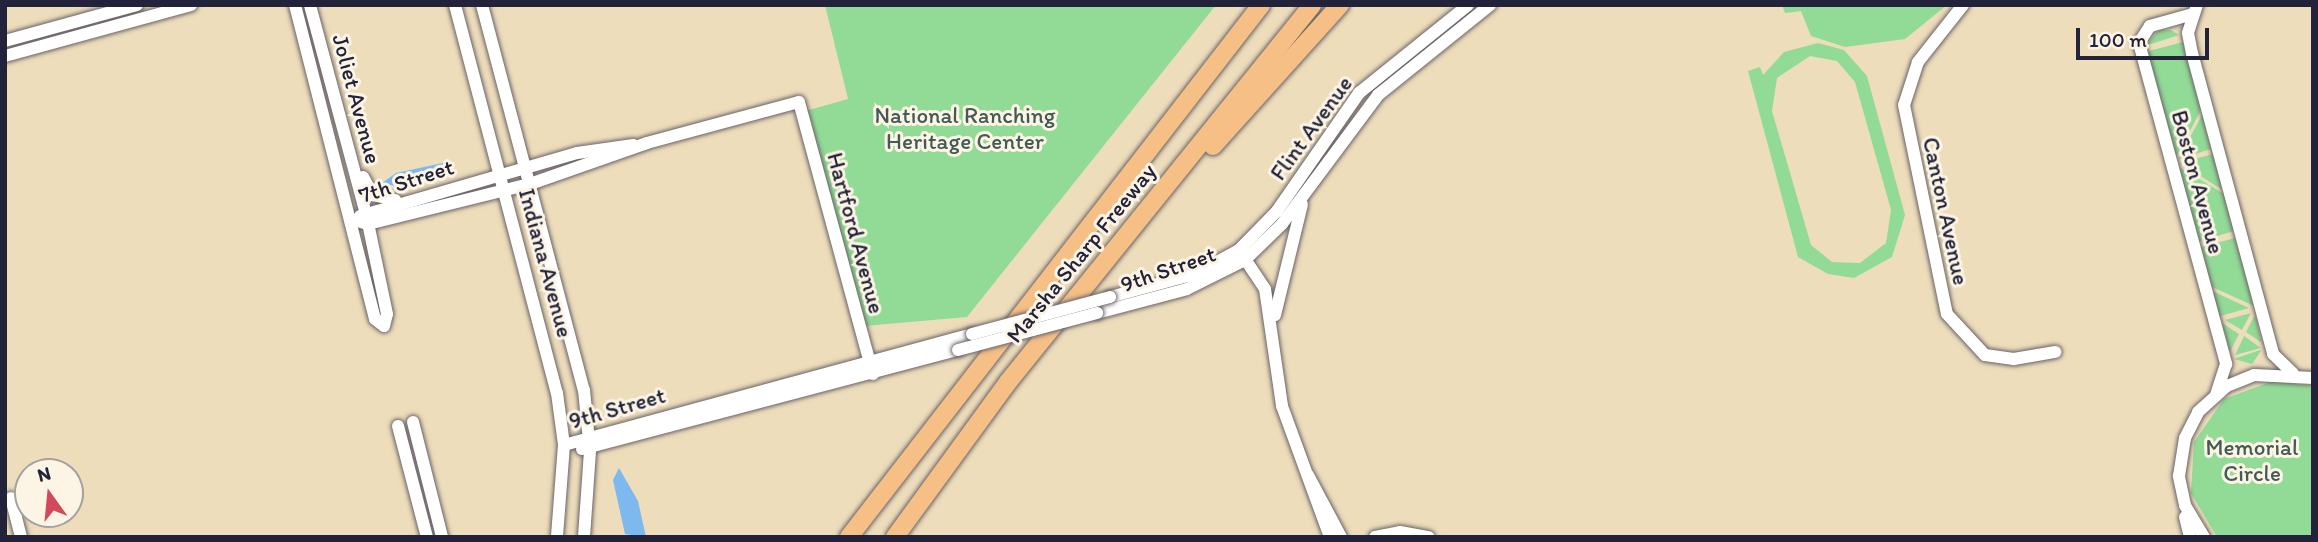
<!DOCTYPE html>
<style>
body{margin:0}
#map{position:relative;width:2318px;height:542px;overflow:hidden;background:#edb;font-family:Itim,sans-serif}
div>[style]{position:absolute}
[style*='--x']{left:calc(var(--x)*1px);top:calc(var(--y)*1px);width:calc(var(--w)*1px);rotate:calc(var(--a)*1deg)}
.green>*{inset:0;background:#92db96}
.water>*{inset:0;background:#7db8ef}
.roads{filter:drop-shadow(0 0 2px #696368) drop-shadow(0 0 2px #696368)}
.minor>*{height:12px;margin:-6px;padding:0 6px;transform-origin:6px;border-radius:6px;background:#fff}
.highway>*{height:18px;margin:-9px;padding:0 9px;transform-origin:9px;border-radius:9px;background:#f5bf86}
.bridges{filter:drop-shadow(0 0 2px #696368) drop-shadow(0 0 2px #696368)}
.minor-bridge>*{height:12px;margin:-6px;padding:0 6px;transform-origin:6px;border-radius:6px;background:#fff}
span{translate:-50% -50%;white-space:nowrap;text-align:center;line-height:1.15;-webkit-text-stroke:6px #fcf5e5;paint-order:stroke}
.street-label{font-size:23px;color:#22223b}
.park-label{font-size:23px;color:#445a56}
.frame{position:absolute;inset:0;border:7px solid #22223b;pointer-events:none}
.north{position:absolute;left:14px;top:458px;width:70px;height:70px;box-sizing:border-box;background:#fcf5e5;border:2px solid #a5a1a1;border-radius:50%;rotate:345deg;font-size:19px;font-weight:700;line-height:28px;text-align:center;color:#22223b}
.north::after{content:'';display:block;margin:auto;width:24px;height:32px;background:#d1495b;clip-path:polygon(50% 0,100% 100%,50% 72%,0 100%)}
.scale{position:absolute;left:2076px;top:28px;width:133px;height:32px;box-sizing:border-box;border:4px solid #22223b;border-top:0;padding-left:9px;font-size:21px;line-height:24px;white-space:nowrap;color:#22223b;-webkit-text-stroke:5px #fcf5e5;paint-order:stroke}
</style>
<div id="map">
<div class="green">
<div style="clip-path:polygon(825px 5px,1216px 5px,967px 317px,864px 326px,805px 111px,848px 99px)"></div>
<div style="clip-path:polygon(1782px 5px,1947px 5px,1905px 39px,1845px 47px,1811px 36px,1801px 11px,1785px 13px)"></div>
<div style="clip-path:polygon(2159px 30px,2171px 30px,2179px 35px,2145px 46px)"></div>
<div style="clip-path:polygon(2183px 42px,2201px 110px,2175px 159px,2145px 52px)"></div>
<div style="clip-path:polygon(evenodd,1818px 43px,1844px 50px,1867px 76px,1905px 215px,1892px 257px,1854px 278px,1828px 274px,1798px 257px,1748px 71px,1760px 67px,1763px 75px,1784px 52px,1818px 43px,1810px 56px,1837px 61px,1855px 82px,1891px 210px,1886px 243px,1860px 263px,1832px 262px,1811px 245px,1772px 111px,1777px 78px,1810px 56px)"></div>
<div style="clip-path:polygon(2202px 115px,2211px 149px,2179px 159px,2179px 158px)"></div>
<div style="clip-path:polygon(2213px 154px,2222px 189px,2221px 189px,2180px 163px)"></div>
<div style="clip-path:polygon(2176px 165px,2224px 194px,2234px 231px,2197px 242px)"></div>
<div style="clip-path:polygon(2235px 238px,2254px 306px,2208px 285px,2198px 248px)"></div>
<div style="clip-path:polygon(2210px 290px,2249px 308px,2217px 317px)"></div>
<div style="clip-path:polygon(2251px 313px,2242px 330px,2225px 320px)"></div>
<div style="clip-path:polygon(2255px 315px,2262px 343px,2246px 332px)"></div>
<div style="clip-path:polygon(2222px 323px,2239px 334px,2230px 352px)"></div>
<div style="clip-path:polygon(2244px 336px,2261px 348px,2235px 355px)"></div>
<div style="clip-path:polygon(2261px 351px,2252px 364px,2234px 359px,2260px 350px)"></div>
<div style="clip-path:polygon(2273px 381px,2313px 386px,2313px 537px,2217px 537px,2191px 493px,2194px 442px,2224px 399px)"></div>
</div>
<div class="water">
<div style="clip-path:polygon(443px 163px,442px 175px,400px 187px,382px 183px,396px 173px)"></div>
<div style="clip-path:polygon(619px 468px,638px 501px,646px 537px,625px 534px,613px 480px)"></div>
</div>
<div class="roads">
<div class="minor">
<div style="--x:295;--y:5;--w:324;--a:75.7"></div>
<div style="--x:375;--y:319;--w:11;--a:38"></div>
<div style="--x:384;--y:326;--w:12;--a:-76"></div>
<div style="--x:387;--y:314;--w:98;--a:-101.8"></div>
<div style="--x:367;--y:218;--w:220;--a:-105"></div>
<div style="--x:455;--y:5;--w:401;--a:75.3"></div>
<div style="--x:557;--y:393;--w:52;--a:82.3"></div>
<div style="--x:564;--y:445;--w:92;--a:94.4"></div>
<div style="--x:482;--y:5;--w:398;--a:75.2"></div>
<div style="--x:584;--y:390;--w:61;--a:84.4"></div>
<div style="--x:590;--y:451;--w:86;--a:94"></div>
<div style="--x:1963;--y:5;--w:73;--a:128.3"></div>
<div style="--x:1918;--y:62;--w:45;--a:108"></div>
<div style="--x:1904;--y:105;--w:213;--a:78.4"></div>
<div style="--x:1947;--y:314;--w:56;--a:47.2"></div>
<div style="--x:1985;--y:355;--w:29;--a:8"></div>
<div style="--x:2014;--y:359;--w:42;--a:-9.7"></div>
<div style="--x:2197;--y:5;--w:29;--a:108"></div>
<div style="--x:2188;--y:33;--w:20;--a:79"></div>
<div style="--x:2192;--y:53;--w:312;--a:74.9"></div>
<div style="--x:2273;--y:354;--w:28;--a:44"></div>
<div style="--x:2193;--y:14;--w:45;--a:164.4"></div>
<div style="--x:2150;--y:26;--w:20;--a:123"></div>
<div style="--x:2139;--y:43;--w:333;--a:74.8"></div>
<div style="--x:2226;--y:364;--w:32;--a:108"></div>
<div style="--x:5;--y:41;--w:137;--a:-15.3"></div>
<div style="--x:5;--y:56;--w:193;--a:-15.3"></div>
<div style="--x:363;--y:177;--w:21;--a:61"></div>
<div style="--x:373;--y:195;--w:23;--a:13"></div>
<div style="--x:360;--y:216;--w:226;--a:-16.2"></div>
<div style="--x:577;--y:153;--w:57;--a:-8.1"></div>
<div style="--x:354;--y:220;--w:15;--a:16"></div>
<div style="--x:368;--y:224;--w:167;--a:-13.9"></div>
<div style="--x:530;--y:184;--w:124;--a:-19.3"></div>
<div style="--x:647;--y:143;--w:157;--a:-15.1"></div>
<div style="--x:799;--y:102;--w:282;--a:74.8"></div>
<div style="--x:1241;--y:253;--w:43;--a:56.3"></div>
<div style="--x:1265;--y:289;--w:118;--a:81.7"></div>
<div style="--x:1282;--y:406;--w:140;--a:69.9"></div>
<div style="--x:1110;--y:297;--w:88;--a:-15.1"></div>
<div style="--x:1195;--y:274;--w:50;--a:-28.6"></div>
<div style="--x:1239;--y:250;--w:54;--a:-45.7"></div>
<div style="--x:1277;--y:211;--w:144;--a:-55.2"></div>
<div style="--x:1359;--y:93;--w:140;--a:-38.9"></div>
<div style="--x:1097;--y:313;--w:93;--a:-14.9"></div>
<div style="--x:1187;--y:289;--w:65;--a:-26.6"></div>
<div style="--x:1245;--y:260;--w:52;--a:-44.2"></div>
<div style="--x:1282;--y:224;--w:161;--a:-53.3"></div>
<div style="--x:1378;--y:95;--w:144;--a:-38.8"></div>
<div style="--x:1275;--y:315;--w:114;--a:-76.3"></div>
<div style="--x:413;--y:422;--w:119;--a:75.8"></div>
<div style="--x:398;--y:426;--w:115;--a:75.4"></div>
<div style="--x:564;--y:445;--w:423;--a:-15.2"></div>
<div style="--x:582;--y:449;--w:389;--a:-14.8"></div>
<div style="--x:1308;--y:475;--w:70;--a:62"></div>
<div style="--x:11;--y:498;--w:40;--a:75.6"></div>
<div style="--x:2185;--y:517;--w:21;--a:76"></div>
<div style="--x:1375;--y:537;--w:25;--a:-11"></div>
<div style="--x:1400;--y:532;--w:29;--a:10"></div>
<div style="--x:2204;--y:537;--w:37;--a:-121"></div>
<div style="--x:2185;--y:505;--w:30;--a:-102"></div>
<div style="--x:2179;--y:476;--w:38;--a:-81"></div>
<div style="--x:2185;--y:438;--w:29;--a:-63"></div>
<div style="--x:2198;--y:412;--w:39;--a:-42"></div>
<div style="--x:2227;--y:386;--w:29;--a:-22"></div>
<div style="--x:2254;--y:375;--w:59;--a:2.9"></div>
</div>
<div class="highway">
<div style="--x:1213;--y:146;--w:190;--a:-48"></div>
<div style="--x:849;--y:537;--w:673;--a:-52.24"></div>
<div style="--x:895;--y:537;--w:192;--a:-53.9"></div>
<div style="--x:1008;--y:382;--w:484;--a:-51.1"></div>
</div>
</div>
<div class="bridges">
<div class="minor-bridge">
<div style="--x:972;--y:334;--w:143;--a:-15"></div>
<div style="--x:958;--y:350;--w:144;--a:-14.9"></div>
</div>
</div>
<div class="street-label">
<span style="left:357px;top:99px;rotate:75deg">Joliet Avenue</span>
<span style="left:1311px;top:128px;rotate:-54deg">Flint Avenue</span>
<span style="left:406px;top:181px;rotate:-18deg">7th Street</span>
<span style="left:2198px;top:182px;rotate:75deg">Boston Avenue</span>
<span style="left:1946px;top:211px;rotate:78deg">Canton Avenue</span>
<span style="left:856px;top:233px;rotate:75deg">Hartford Avenue</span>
<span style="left:1081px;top:253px;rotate:-51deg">Marsha Sharp Freeway</span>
<span style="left:546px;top:263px;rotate:75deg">Indiana Avenue</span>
<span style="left:1168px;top:269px;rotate:-19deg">9th Street</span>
<span style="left:617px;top:408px;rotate:-16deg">9th Street</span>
</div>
<div class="park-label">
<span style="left:965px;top:128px">National Ranching<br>Heritage Center</span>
<span style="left:2252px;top:460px">Memorial<br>Circle</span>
</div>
<div class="frame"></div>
<div class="north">N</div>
<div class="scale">100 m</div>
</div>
